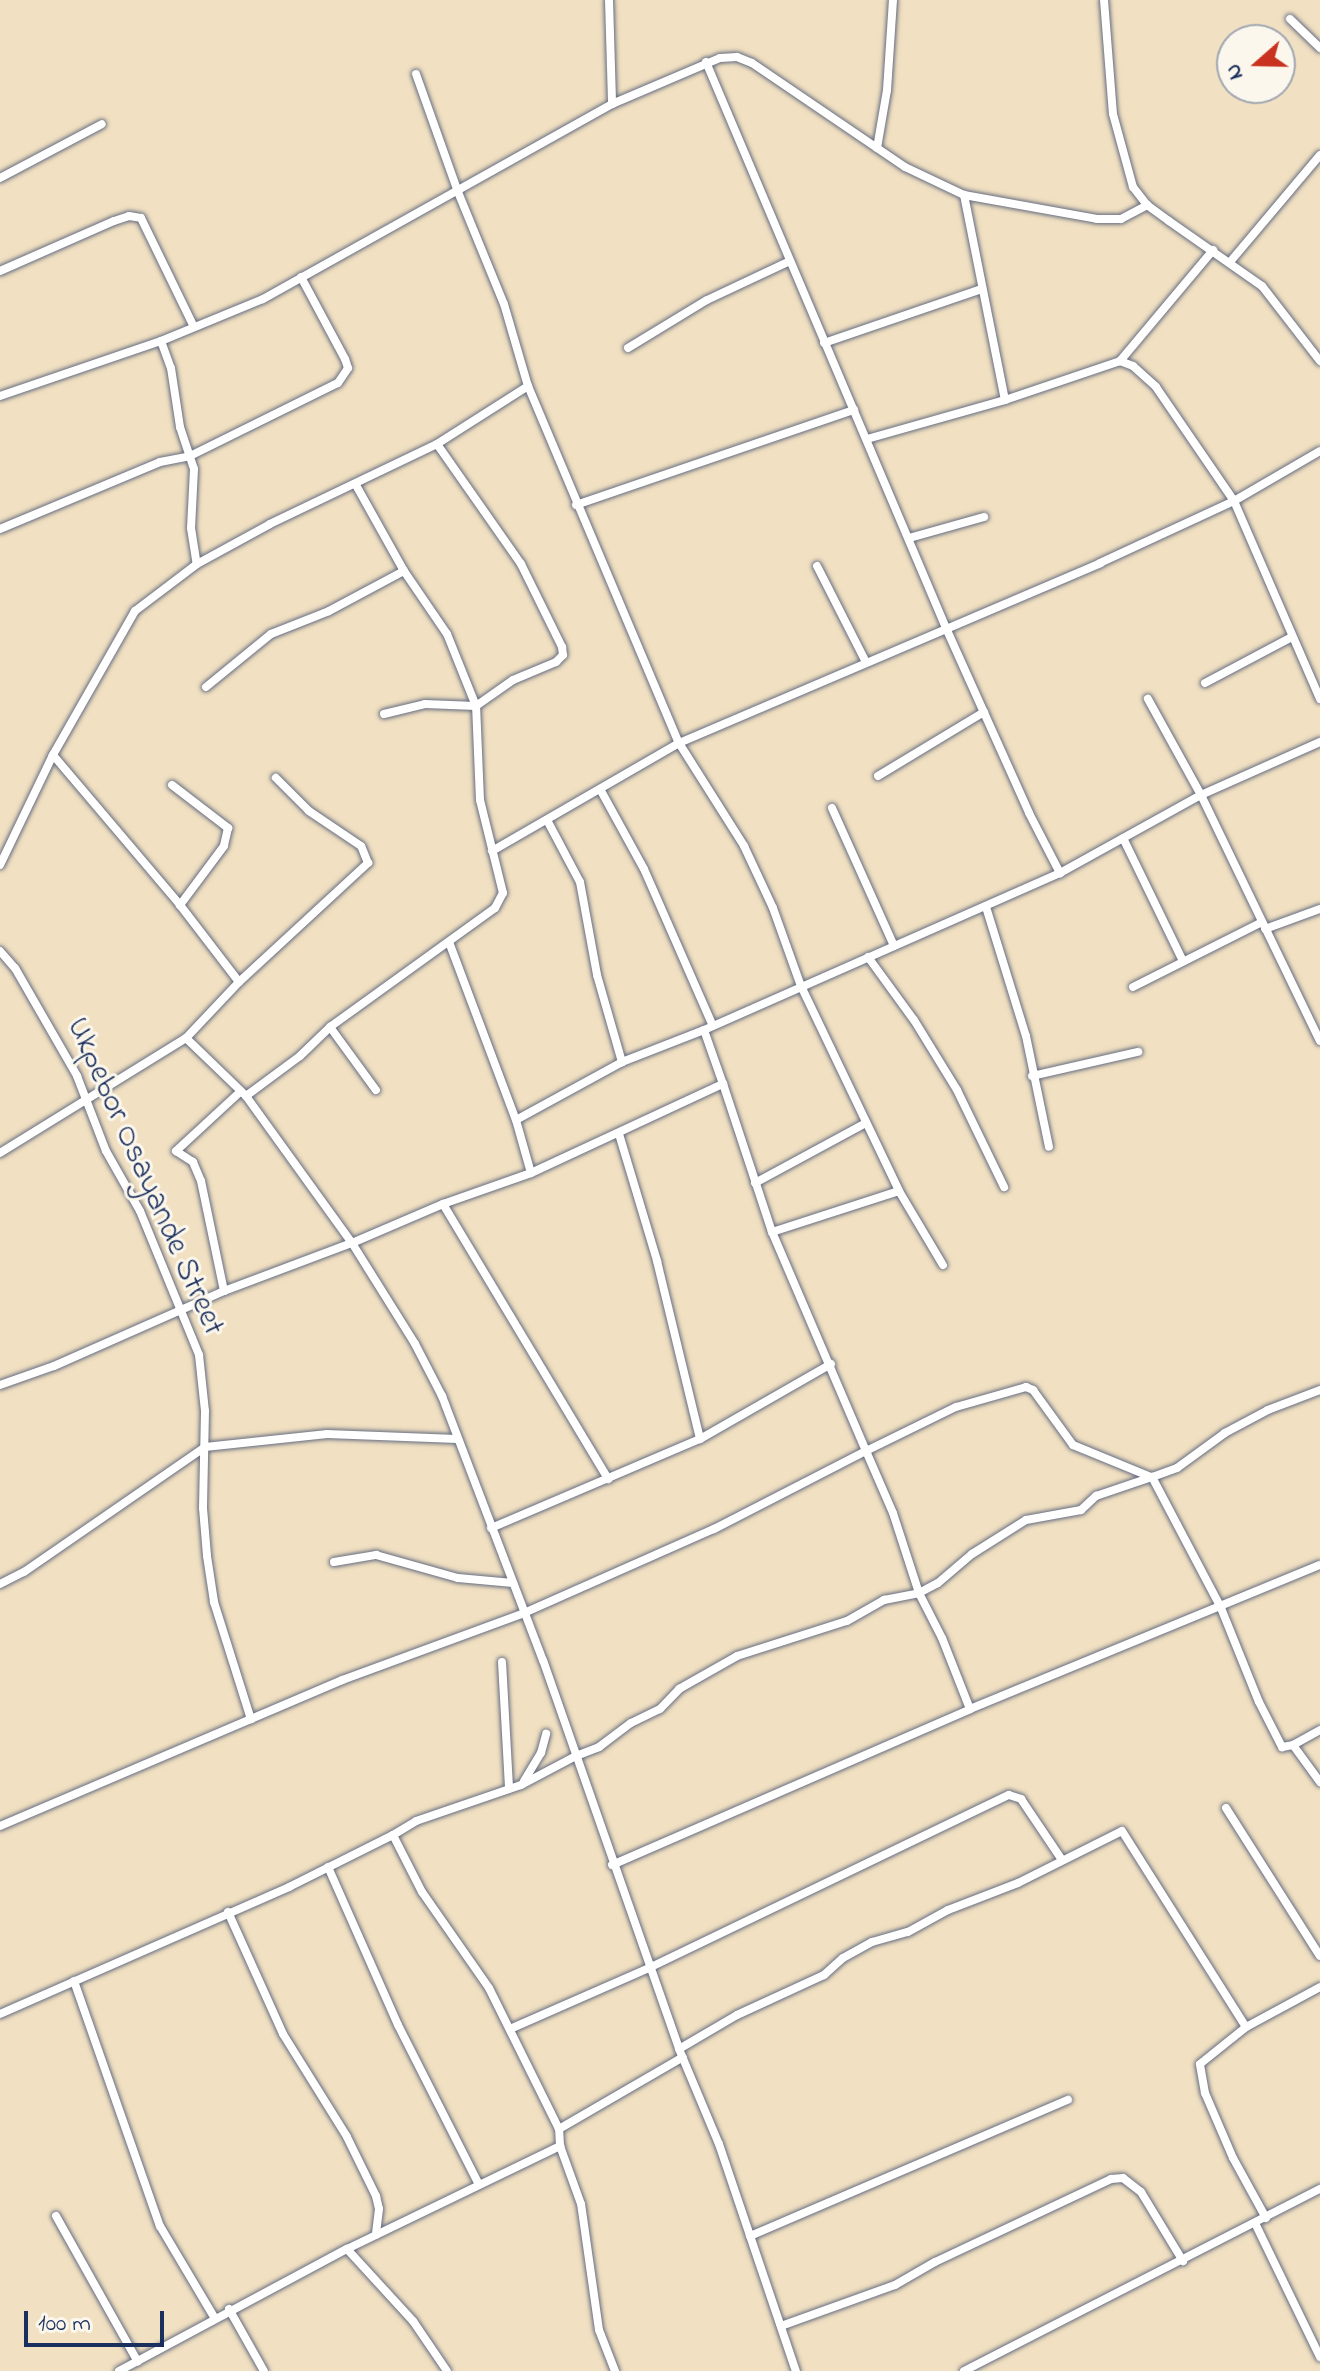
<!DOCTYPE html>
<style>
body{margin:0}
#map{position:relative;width:1320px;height:2371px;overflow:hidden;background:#f1e0c1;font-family:"Indie Flower",sans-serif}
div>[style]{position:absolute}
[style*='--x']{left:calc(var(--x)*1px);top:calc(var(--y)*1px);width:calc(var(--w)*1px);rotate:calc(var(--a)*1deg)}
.roads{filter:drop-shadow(0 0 2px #666d81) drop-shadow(0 0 2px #666d81)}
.street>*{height:8px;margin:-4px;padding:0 4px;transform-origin:4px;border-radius:4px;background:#fff}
span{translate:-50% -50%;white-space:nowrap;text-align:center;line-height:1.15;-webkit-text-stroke:6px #fbf7ec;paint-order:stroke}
.street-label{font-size:32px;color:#1b2f5e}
.north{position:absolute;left:1216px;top:24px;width:80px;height:80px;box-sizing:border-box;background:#fbf7ec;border:2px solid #a1a7b3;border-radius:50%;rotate:250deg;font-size:22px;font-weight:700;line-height:32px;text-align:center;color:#1b2f5e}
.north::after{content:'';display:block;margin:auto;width:28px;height:36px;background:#c8321e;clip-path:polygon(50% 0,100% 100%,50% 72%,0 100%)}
.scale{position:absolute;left:24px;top:2311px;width:140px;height:36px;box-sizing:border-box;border:4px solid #1b2f5e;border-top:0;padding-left:10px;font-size:24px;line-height:28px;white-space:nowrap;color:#1b2f5e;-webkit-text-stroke:6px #fbf7ec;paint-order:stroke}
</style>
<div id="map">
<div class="roads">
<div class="street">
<div style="--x:609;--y:0;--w:104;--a:88.3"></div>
<div style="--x:1104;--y:0;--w:114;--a:85.5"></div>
<div style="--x:1113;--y:114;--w:76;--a:74.7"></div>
<div style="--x:1133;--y:187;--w:23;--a:52"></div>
<div style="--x:1147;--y:205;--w:27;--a:36"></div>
<div style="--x:1169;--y:221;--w:113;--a:35"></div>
<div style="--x:1262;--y:286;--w:95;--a:52.3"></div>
<div style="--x:1290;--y:19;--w:42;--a:44"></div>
<div style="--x:706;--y:62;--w:615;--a:67.02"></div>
<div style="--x:946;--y:628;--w:203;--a:65.8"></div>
<div style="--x:1029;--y:813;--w:68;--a:62.7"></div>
<div style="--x:416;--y:74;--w:125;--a:70.4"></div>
<div style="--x:458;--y:192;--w:121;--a:67.7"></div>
<div style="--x:504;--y:304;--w:85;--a:73.7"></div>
<div style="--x:528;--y:386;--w:388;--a:67.1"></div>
<div style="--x:679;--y:743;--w:122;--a:57.7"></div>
<div style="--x:744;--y:846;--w:68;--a:64.9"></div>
<div style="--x:773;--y:908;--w:83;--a:70.3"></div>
<div style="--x:801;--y:986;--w:227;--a:64.4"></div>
<div style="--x:899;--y:1191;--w:86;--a:59.3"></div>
<div style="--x:877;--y:148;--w:59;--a:-80.2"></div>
<div style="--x:887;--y:90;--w:90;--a:-86.2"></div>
<div style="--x:0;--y:178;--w:115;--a:-27.9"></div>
<div style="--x:964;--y:195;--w:209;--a:78.7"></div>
<div style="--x:1230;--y:262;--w:140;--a:-49.9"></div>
<div style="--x:0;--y:271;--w:124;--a:-23.7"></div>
<div style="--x:114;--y:221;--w:16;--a:-18"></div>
<div style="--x:129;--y:216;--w:12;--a:9"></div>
<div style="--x:141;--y:218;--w:121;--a:64.1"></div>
<div style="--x:161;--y:341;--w:110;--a:-22.4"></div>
<div style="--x:263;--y:299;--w:400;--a:-29.2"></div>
<div style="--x:612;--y:104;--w:117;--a:-23.1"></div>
<div style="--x:720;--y:58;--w:17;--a:-3"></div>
<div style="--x:737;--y:57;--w:16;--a:22"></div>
<div style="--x:752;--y:63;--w:185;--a:34.2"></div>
<div style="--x:905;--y:167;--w:65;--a:25.4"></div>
<div style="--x:964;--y:195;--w:135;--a:10.2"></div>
<div style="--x:1097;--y:219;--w:24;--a:0"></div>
<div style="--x:1121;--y:219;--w:30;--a:-28"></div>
<div style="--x:824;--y:343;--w:167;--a:-18.9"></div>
<div style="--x:628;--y:348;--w:92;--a:-31.3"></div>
<div style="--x:707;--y:300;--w:89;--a:-25.1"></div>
<div style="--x:1120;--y:361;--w:14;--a:21"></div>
<div style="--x:1133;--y:366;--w:31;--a:42"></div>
<div style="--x:1156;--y:387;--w:138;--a:55.6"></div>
<div style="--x:1234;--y:501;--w:216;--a:66.5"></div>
<div style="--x:0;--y:396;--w:170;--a:-18.9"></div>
<div style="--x:161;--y:341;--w:29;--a:70"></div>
<div style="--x:171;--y:368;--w:60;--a:81.3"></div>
<div style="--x:180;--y:427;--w:44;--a:71.6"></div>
<div style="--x:194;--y:469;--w:59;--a:92.9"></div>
<div style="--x:191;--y:528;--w:36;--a:81"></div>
<div style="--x:197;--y:564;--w:78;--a:142.8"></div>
<div style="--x:135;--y:611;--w:166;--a:119.7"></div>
<div style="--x:867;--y:439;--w:143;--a:-15.8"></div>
<div style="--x:1005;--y:400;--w:121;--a:-18.7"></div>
<div style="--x:1120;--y:361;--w:145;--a:-50"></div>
<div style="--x:576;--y:505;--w:294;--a:-18.9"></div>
<div style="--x:0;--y:529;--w:173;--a:-22.7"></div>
<div style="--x:160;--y:462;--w:31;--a:-11"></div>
<div style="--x:190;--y:456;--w:165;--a:-26.3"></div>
<div style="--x:338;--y:383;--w:18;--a:-56"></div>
<div style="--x:348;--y:368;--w:9;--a:-108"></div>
<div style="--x:345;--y:359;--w:93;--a:-118.2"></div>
<div style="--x:909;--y:538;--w:78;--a:-15.6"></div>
<div style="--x:197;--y:564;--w:83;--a:-28.7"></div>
<div style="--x:270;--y:524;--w:185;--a:-25.6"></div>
<div style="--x:437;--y:444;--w:108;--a:-32.5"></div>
<div style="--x:817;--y:566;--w:108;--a:63"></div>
<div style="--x:1205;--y:683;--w:98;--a:-27.9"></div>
<div style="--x:206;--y:687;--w:84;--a:-39.2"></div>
<div style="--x:271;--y:634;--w:62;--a:-21.6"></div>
<div style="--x:329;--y:611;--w:85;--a:-28.1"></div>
<div style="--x:384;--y:714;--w:42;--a:-13.7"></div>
<div style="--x:425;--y:704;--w:51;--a:2.2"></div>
<div style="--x:476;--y:706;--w:45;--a:-35.1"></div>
<div style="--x:513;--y:680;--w:47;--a:-22.7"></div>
<div style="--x:556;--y:662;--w:10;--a:-45"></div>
<div style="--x:563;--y:655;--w:8;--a:-97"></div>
<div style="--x:562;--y:647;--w:93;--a:-116.3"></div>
<div style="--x:521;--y:564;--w:146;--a:-125"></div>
<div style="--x:1320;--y:742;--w:130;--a:156"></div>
<div style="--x:1201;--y:795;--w:273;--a:64.2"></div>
<div style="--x:878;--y:776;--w:124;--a:-31.1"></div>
<div style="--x:172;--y:785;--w:71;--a:37.5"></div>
<div style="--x:228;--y:828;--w:18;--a:103"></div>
<div style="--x:224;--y:846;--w:74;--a:126.7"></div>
<div style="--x:600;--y:789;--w:91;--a:61.2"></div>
<div style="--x:644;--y:869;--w:171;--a:66.3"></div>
<div style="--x:832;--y:808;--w:151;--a:65.8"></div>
<div style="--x:547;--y:820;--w:70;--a:62"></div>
<div style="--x:580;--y:882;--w:95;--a:79.6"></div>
<div style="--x:597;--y:975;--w:91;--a:74"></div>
<div style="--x:1123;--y:838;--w:137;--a:64"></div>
<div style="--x:492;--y:851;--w:216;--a:-30"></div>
<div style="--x:679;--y:743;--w:458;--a:-23.1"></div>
<div style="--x:1100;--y:563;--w:148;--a:-24.8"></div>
<div style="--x:1234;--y:501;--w:99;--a:-30.2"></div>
<div style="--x:0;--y:865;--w:122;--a:-64.3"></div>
<div style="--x:53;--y:755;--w:197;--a:49.7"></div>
<div style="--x:180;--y:905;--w:97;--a:52.5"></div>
<div style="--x:239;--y:982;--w:77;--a:133.4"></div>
<div style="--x:186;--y:1038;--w:219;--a:148.3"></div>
<div style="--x:986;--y:907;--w:135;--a:72.8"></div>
<div style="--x:1026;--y:1036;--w:113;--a:78.3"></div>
<div style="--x:1265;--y:929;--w:59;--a:-20"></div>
<div style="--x:449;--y:942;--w:190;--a:69.4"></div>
<div style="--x:516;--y:1120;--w:55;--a:74.2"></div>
<div style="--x:0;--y:951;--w:23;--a:49"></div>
<div style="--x:15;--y:968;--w:125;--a:60.1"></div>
<div style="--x:77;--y:1076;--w:80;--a:68.9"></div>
<div style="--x:106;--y:1151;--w:69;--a:60.5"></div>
<div style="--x:140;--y:1211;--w:156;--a:67.7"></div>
<div style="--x:199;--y:1355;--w:56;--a:83.9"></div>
<div style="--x:205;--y:1411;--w:97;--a:91.2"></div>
<div style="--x:203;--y:1508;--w:48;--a:85.2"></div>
<div style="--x:207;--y:1556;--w:47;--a:81.3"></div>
<div style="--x:214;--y:1602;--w:123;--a:72.5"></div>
<div style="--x:868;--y:957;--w:78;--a:53.9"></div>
<div style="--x:914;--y:1020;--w:82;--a:58.4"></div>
<div style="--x:957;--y:1090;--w:108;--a:64.1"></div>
<div style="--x:239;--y:982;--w:176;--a:-42.7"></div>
<div style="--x:368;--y:863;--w:18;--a:-112"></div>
<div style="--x:361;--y:846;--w:63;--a:-146.1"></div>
<div style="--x:309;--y:811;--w:47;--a:-135"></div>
<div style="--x:1133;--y:987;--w:144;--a:-26.7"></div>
<div style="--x:330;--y:1027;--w:78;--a:53.9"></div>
<div style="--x:186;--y:1038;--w:83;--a:44"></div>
<div style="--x:246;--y:1096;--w:181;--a:54.2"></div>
<div style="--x:352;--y:1243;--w:99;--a:-23.2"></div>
<div style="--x:443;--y:1204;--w:93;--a:-19.4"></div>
<div style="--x:531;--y:1173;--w:212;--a:-24.9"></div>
<div style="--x:723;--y:1084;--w:57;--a:-109.4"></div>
<div style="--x:1032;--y:1076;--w:109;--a:-12.8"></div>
<div style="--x:246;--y:1096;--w:67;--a:-36.5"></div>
<div style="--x:300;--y:1056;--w:42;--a:-44"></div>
<div style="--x:330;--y:1027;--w:203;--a:-35.8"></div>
<div style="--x:495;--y:908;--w:17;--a:-62"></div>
<div style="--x:503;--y:893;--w:96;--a:-103.9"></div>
<div style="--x:480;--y:800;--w:94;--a:-92.4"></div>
<div style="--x:476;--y:706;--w:78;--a:-111.9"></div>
<div style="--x:447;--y:634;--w:76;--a:-124.3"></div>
<div style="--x:404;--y:571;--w:98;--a:-119.2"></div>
<div style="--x:516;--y:1120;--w:121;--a:-28.7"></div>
<div style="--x:622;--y:1062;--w:88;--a:-21.3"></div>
<div style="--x:704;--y:1030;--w:389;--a:-23.8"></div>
<div style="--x:1060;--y:873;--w:161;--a:-29"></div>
<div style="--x:1201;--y:795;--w:110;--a:-118.9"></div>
<div style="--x:619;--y:1134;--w:133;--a:73.3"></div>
<div style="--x:657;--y:1261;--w:183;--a:76.4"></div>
<div style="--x:755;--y:1183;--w:126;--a:-28.4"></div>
<div style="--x:443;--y:1204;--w:321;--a:59"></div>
<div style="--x:772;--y:1232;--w:133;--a:-17.9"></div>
<div style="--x:224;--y:1291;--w:112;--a:-101.8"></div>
<div style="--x:201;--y:1181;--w:21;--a:-113"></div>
<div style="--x:193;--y:1162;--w:20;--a:-147"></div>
<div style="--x:176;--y:1151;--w:88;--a:-42.7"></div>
<div style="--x:0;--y:1385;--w:57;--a:-19.4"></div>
<div style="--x:54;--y:1366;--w:186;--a:-23.8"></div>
<div style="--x:224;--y:1291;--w:137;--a:-20.6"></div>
<div style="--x:352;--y:1243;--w:119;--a:58"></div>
<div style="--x:415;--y:1344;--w:59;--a:62.6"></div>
<div style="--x:442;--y:1396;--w:283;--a:69.1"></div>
<div style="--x:543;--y:1660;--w:412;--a:70.7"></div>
<div style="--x:679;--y:2049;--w:103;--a:67.2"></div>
<div style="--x:719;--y:2144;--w:240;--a:71.3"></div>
<div style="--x:1320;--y:1390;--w:56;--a:159"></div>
<div style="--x:1268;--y:1410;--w:49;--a:151.9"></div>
<div style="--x:1225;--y:1433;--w:59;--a:143.9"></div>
<div style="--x:1177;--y:1468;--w:27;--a:160"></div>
<div style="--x:1152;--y:1477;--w:148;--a:62.2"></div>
<div style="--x:1221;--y:1608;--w:101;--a:68"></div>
<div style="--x:1259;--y:1702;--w:51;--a:62.9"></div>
<div style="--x:1282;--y:1747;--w:11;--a:-10"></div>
<div style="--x:1293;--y:1745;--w:31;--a:-29"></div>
<div style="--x:491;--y:1528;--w:227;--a:-23.1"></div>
<div style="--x:700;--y:1439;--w:151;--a:-29.8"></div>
<div style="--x:334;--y:1562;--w:43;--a:-9.5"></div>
<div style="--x:376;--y:1555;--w:85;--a:15.7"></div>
<div style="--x:458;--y:1578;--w:55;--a:5.2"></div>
<div style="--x:0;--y:1584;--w:27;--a:-27"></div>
<div style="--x:24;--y:1572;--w:220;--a:-34.6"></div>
<div style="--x:205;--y:1447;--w:123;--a:-6.1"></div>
<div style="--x:327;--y:1434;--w:130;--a:2.2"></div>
<div style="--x:502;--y:1662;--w:127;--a:86.8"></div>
<div style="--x:970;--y:1709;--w:76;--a:-111.5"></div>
<div style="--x:942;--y:1638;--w:51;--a:-117.1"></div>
<div style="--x:919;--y:1593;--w:84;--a:-108"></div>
<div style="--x:893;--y:1513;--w:68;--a:-113.5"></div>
<div style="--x:866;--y:1451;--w:100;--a:-26.1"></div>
<div style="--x:956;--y:1407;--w:73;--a:-15.9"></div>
<div style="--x:1026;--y:1387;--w:8;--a:23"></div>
<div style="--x:1033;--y:1390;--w:68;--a:54"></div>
<div style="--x:1073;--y:1445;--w:84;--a:22.3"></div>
<div style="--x:1293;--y:1745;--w:46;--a:53.9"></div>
<div style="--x:524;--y:1781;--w:33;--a:-59"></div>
<div style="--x:541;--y:1753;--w:20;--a:-75"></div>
<div style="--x:1226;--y:1808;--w:175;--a:57.6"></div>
<div style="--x:0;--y:1826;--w:372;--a:-23.1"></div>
<div style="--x:342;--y:1680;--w:194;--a:-20.2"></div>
<div style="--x:524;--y:1613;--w:208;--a:-23.9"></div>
<div style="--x:714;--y:1529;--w:171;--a:-27.2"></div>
<div style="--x:866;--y:1451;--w:238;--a:-113.2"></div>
<div style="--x:772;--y:1232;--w:156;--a:-108.3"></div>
<div style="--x:612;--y:1865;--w:391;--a:-23.5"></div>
<div style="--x:970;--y:1709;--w:378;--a:-22.4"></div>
<div style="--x:328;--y:1867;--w:173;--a:66.1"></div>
<div style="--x:398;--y:2025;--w:179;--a:63.1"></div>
<div style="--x:228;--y:1912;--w:134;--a:65.7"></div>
<div style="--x:283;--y:2034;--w:121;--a:58.1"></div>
<div style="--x:347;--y:2137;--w:66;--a:63.8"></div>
<div style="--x:376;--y:2196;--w:13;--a:77"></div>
<div style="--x:379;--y:2209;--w:26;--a:97"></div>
<div style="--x:74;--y:1981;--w:260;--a:70.7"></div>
<div style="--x:160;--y:2226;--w:106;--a:59.3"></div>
<div style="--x:0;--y:2014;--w:316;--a:-23.7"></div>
<div style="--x:289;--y:1887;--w:116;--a:-26.6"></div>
<div style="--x:510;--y:2029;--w:154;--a:-23.7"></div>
<div style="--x:651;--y:1967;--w:397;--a:-25.7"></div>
<div style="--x:1009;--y:1795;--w:13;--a:18"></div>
<div style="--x:1021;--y:1799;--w:73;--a:56.1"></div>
<div style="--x:679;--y:2049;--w:67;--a:-30.4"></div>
<div style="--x:737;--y:2015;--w:96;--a:-24.7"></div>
<div style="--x:824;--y:1975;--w:25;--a:-42"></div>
<div style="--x:843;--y:1958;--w:33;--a:-29"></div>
<div style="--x:872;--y:1942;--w:37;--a:-16"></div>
<div style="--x:908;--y:1932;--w:46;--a:-28.8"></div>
<div style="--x:948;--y:1910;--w:75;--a:-21.1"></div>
<div style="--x:1018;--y:1883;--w:116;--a:-26.6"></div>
<div style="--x:1122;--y:1831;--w:232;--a:57.7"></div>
<div style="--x:559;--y:2129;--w:157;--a:-116.4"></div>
<div style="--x:489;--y:1988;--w:117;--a:-124.9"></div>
<div style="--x:422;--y:1892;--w:64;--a:-117"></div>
<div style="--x:393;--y:1835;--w:27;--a:-31"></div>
<div style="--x:416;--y:1821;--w:111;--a:-18.9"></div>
<div style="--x:521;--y:1785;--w:62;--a:-27.8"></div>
<div style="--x:576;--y:1756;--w:25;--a:-21"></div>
<div style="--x:599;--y:1747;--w:40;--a:-37"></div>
<div style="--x:631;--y:1723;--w:32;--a:-26"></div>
<div style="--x:660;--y:1709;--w:28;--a:-46"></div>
<div style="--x:679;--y:1689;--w:67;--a:-29.6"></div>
<div style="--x:737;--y:1656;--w:115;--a:-17.7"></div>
<div style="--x:847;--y:1621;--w:43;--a:-29.6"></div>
<div style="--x:884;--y:1600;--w:36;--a:-11"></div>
<div style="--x:919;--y:1593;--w:21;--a:-28"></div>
<div style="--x:938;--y:1583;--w:45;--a:-40.5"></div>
<div style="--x:972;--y:1554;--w:64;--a:-32.2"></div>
<div style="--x:1026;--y:1520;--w:56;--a:-10.3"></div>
<div style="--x:1081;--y:1510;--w:21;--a:-43"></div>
<div style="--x:1096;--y:1496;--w:59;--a:-18.7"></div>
<div style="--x:56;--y:2216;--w:167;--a:60.7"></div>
<div style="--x:1266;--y:2218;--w:68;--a:-118.8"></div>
<div style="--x:1233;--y:2158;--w:71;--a:-113.3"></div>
<div style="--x:1205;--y:2093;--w:29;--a:-100"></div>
<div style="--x:1200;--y:2064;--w:59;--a:-38.8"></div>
<div style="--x:1246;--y:2027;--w:84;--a:-28.4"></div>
<div style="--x:1255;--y:2223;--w:149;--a:64.1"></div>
<div style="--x:750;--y:2236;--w:346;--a:-23.2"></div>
<div style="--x:347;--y:2249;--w:98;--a:47.5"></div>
<div style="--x:413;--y:2321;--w:60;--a:55.8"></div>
<div style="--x:229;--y:2309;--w:71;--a:60.6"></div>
<div style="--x:781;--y:2326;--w:121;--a:-19.8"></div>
<div style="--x:895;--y:2285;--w:46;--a:-29.9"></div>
<div style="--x:935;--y:2262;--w:195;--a:-25.2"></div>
<div style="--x:1111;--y:2179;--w:12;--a:-5"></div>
<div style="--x:1123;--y:2178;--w:23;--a:38"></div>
<div style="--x:1141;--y:2192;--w:81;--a:58.7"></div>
<div style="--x:119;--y:2371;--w:259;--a:-28.2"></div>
<div style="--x:347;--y:2249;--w:237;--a:-25.8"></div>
<div style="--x:615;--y:2371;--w:44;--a:-111.3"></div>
<div style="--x:599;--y:2330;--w:127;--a:-98.1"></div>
<div style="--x:581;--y:2204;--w:62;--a:-109.9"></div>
<div style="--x:560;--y:2146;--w:17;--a:-93"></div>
<div style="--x:559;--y:2129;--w:143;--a:-30.1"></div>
<div style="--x:964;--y:2371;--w:400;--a:-27.1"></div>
</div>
</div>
<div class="street-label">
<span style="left:144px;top:1177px;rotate:66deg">Ukpebor Osayande Street</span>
</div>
<div class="north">N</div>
<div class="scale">100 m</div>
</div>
